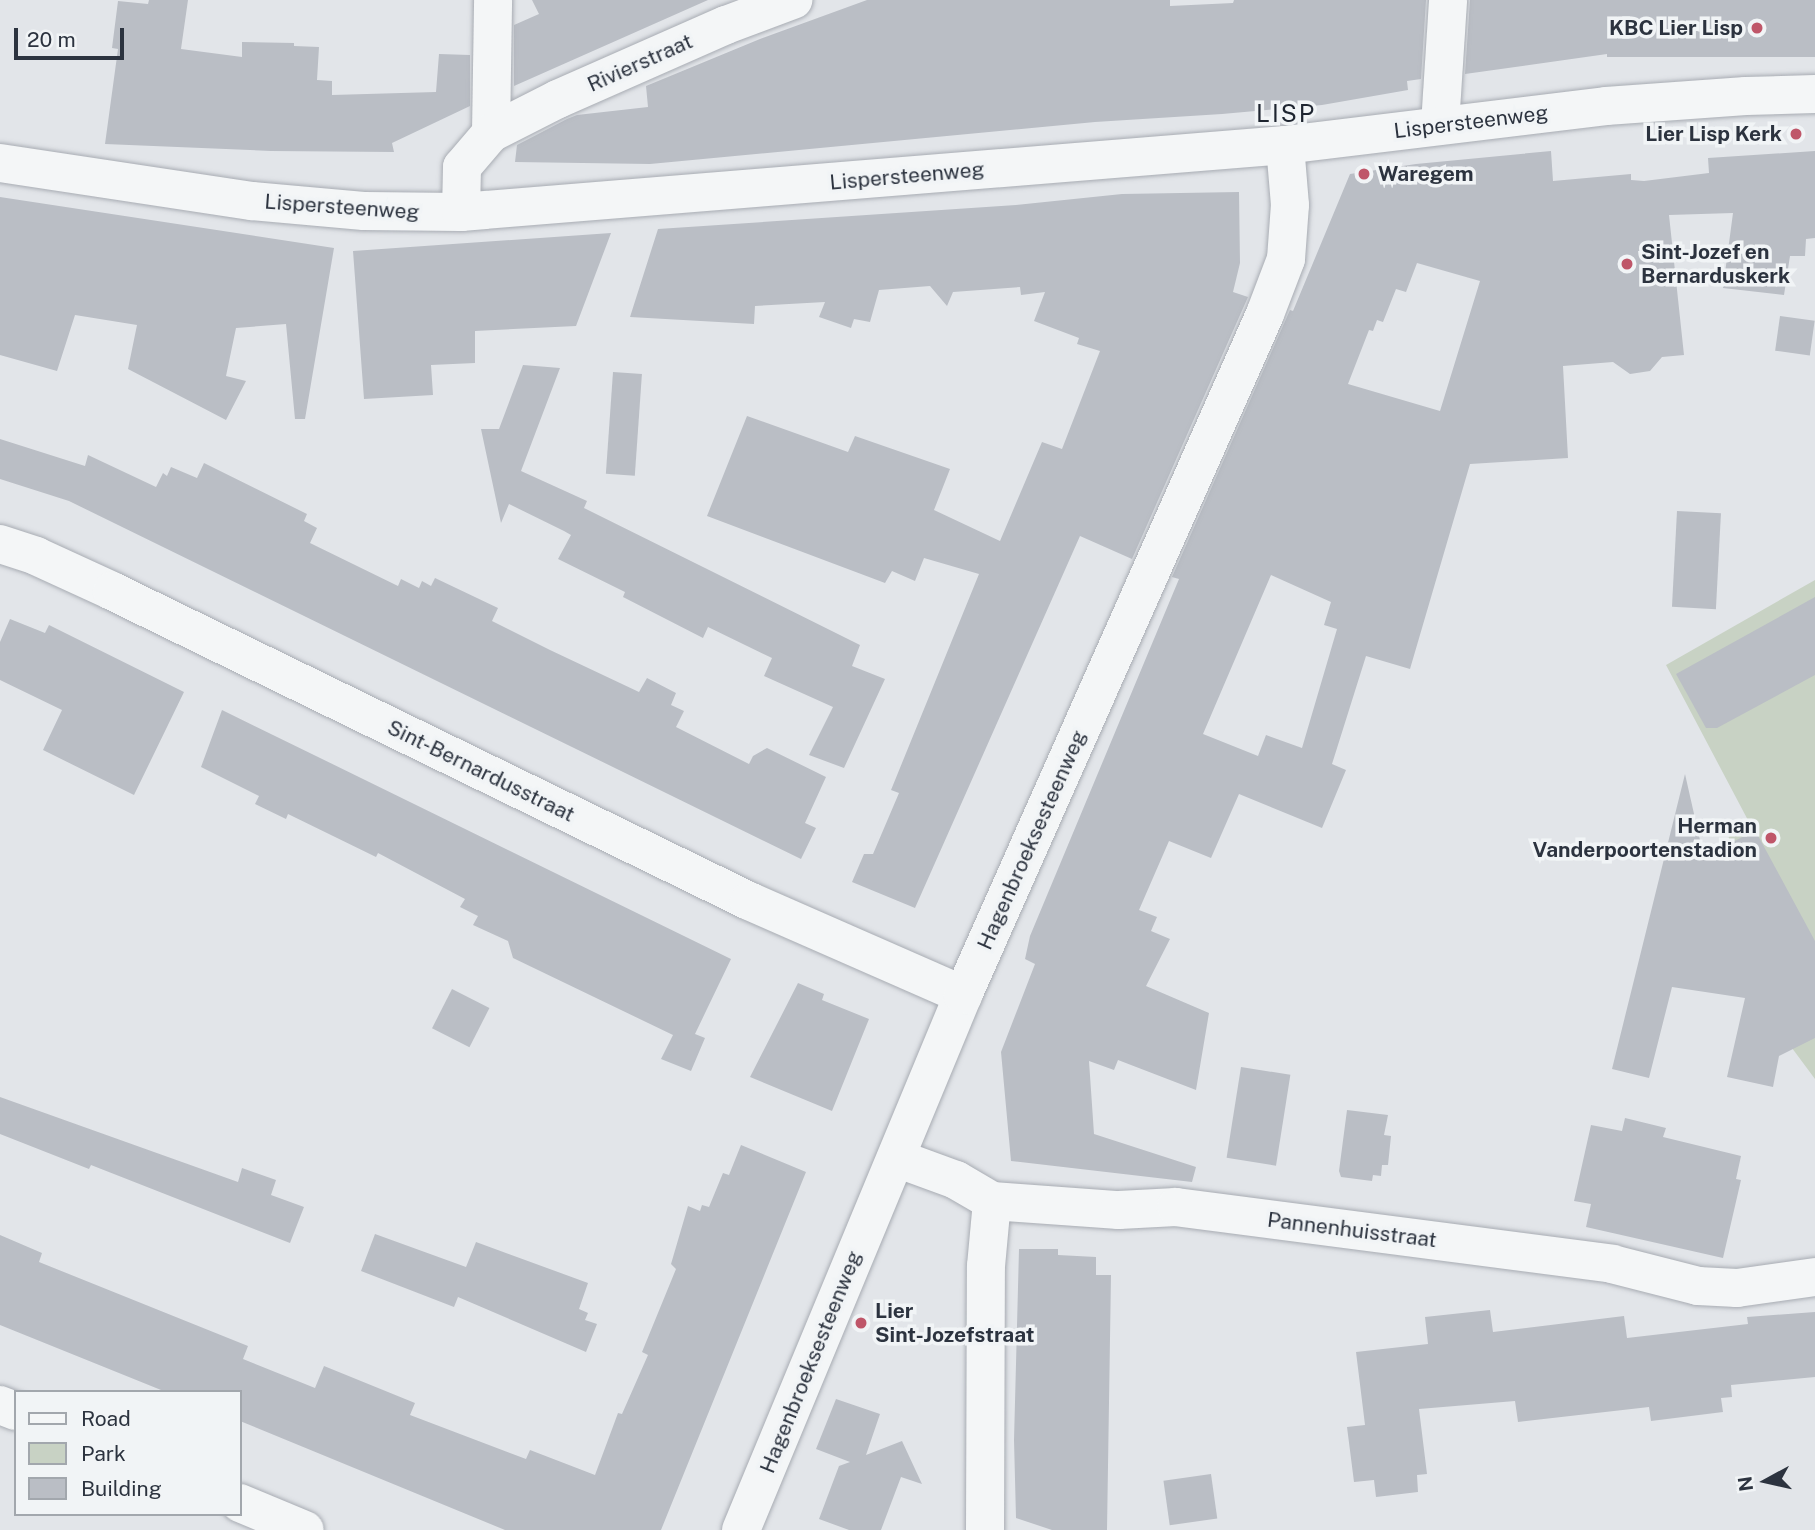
<!DOCTYPE html>
<style>
body{margin:0}
#map{position:relative;width:1815px;height:1530px;overflow:hidden;background:#e2e5e9;font-family:"Public Sans",sans-serif}
div>[style]{position:absolute}
[style*='--x']{left:calc(var(--x)*1px);top:calc(var(--y)*1px);width:calc(var(--w)*1px);rotate:calc(var(--a)*1deg)}
.green>*{inset:0;background:#c8d2c4}
.building>*{inset:0;background:#babec5;transform-origin:0 0}
.roads{filter:drop-shadow(0 0 2px #a8acb3) drop-shadow(0 0 2px #a8acb3)}
.minor>*{height:38px;margin:-19px;padding:0 19px;transform-origin:19px;border-radius:19px;background:#f4f6f7}
.dots>*{width:19px;height:19px;translate:-50% -50%;box-sizing:border-box;border:4px solid #f1f4f6;border-radius:50%}
span{translate:-50% -50%;white-space:nowrap;text-align:center;line-height:1.15;-webkit-text-stroke:7px #f1f4f6;paint-order:stroke}
.poi-label{font-size:21px;color:#2c333f;font-weight:700}
.right{translate:-100% -50%;text-align:right}
.left{translate:0 -50%;text-align:left}
.street-label{font-size:21px;color:#2c333f}
.quarter-label{font-size:24px;color:#1e2530;letter-spacing:2px}
.legend{position:absolute;left:14px;top:1390px;width:228px;height:126px;box-sizing:border-box;background:#f1f4f6;border:2px solid #a2a7ad;margin:0;padding:9px 12px;list-style:none;font-size:21px;color:#2c333f}
.legend li{display:flex;align-items:center;gap:14px;height:35px}
.legend b{width:35px;border:2px solid #a2a7ad}
.north{position:absolute;left:1731px;top:1446px;width:70px;height:70px;-webkit-text-stroke:5px #f1f4f6;paint-order:stroke;rotate:262deg;font-size:19px;font-weight:700;line-height:28px;text-align:center;color:#2c333f}
.north::after{content:'';display:block;margin:auto;width:24px;height:32px;background:#2c333f;clip-path:polygon(50% 0,100% 100%,50% 72%,0 100%)}
.scale{position:absolute;left:14px;top:28px;width:110px;height:32px;box-sizing:border-box;border:4px solid #2c333f;border-top:0;padding-left:9px;font-size:21px;line-height:24px;white-space:nowrap;color:#2c333f;-webkit-text-stroke:5px #f1f4f6;paint-order:stroke}
</style>
<div id="map">
<div class="green">
<div style="clip-path:polygon(1815px 580px,1815px 1079px,1754px 997px,1723px 916px,1704px 852px,1750px 824px,1666px 665px)"></div>
</div>
<div class="building">
<div style="clip-path:polygon(149px 0,188px 0,181px 49px,242px 57px,242px 42px,294px 43px,294px 46px,319px 47px,317px 80px,332px 81px,332px 95px,436px 92px,439px 54px,470px 55px,470px 106px,392px 143px,394px 152px,271px 151px,105px 144px,118px 49px,112px 48px,118px 1px,148px 4px)"></div>
<div style="clip-path:polygon(532px 0,708px 0,514px 86px,514px 25px,539px 14px)"></div>
<div style="clip-path:polygon(867px 0,1170px 0,1170px 6px,1233px 3px,1234px 0,1426px 0,1421px 79px,1407px 81px,1408px 90px,1322px 105px,1222px 114px,1095px 122px,650px 164px,515px 162px,517px 145px,567px 119px,577px 115px,648px 107px,646px 86px,760px 39px)"></div>
<div style="clip-path:polygon(1470px 0,1815px 0,1815px 57px,1607px 57px,1607px 54px,1465px 74px)"></div>
<div style="clip-path:polygon(evenodd,1551px 151px,1553px 181px,1631px 174px,1631px 180px,1644px 181px,1709px 173px,1708px 158px,1815px 151px,1815px 238px,1806px 239px,1805px 256px,1790px 256px,1784px 295px,1723px 288px,1733px 213px,1669px 215px,1684px 355px,1662px 357px,1650px 371px,1630px 374px,1613px 362px,1563px 366px,1568px 458px,1470px 464px,1410px 669px,1366px 656px,1332px 764px,1346px 770px,1322px 828px,1239px 794px,1211px 858px,1169px 841px,1139px 910px,1157px 917px,1151px 931px,1170px 939px,1146px 986px,1209px 1013px,1196px 1090px,1118px 1060px,1114px 1070px,1089px 1061px,1094px 1134px,1196px 1167px,1192px 1182px,1011px 1161px,1001px 1052px,1035px 964px,1025px 959px,1030px 936px,1179px 579px,1172px 577px,1290px 310px,1293px 311px,1350px 174px,1416px 164px,1551px 151px,1417px 263px,1480px 281px,1440px 411px,1348px 384px,1369px 330px,1373px 331px,1377px 320px,1383px 322px,1396px 289px,1406px 292px,1417px 263px,1551px 151px,1271px 575px,1331px 602px,1324px 625px,1337px 629px,1302px 748px,1266px 735px,1258px 756px,1203px 734px,1271px 575px)"></div>
<div style="clip-path:polygon(1239px 192px,1240px 263px,1233px 292px,1248px 297px,1132px 559px,1080px 536px,915px 908px,852px 882px,864px 854px,873px 854px,899px 793px,891px 790px,979px 574px,924px 558px,915px 581px,892px 571px,885px 583px,707px 516px,747px 416px,848px 452px,855px 436px,950px 469px,934px 510px,1000px 541px,1042px 442px,1062px 449px,1100px 351px,1077px 344px,1079px 338px,1034px 321px,1045px 292px,1021px 295px,1020px 287px,953px 292px,947px 306px,930px 286px,879px 290px,870px 322px,854px 319px,851px 328px,819px 317px,825px 302px,755px 306px,754px 324px,630px 317px,658px 229px,1016px 205px,1122px 194px)"></div>
<div style="clip-path:polygon(0 197px,334px 248px,305px 419px,295px 419px,286px 324px,236px 328px,226px 376px,246px 381px,226px 420px,128px 369px,137px 325px,75px 315px,57px 371px,0 355px)"></div>
<div style="clip-path:polygon(611px 233px,576px 326px,475px 331px,475px 363px,431px 365px,433px 395px,364px 399px,353px 251px)"></div>
<div style="left:1780px;top:316px;width:35px;height:35px;rotate:8deg"></div>
<div style="clip-path:polygon(523px 365px,560px 368px,521px 471px,587px 501px,584px 508px,860px 645px,852px 666px,885px 679px,844px 768px,809px 755px,833px 707px,764px 676px,772px 658px,708px 627px,703px 638px,623px 597px,625px 592px,558px 559px,571px 535px,564px 531px,509px 504px,501px 523px,481px 429px,499px 429px)"></div>
<div style="left:613px;top:372px;width:29px;height:102px;rotate:4deg"></div>
<div style="clip-path:polygon(0 439px,85px 466px,88px 455px,156px 487px,163px 473px,167px 476px,171px 467px,197px 478px,204px 463px,307px 514px,304px 521px,317px 528px,310px 543px,398px 586px,401px 579px,419px 588px,422px 581px,431px 586px,435px 578px,498px 608px,492px 621px,550px 650px,639px 692px,647px 678px,676px 693px,671px 705px,684px 711px,676px 727px,749px 764px,753px 756px,767px 748px,826px 777px,805px 823px,816px 828px,801px 859px,69px 501px,0 479px)"></div>
<div style="left:1677px;top:511px;width:44px;height:96px;rotate:3deg"></div>
<div style="clip-path:polygon(1815px 597px,1815px 675px,1717px 728px,1706px 728px,1676px 674px)"></div>
<div style="clip-path:polygon(10px 619px,45px 633px,49px 625px,184px 692px,134px 795px,43px 750px,62px 710px,0 680px,0 642px)"></div>
<div style="clip-path:polygon(222px 710px,731px 959px,695px 1034px,705px 1038px,691px 1071px,661px 1059px,673px 1035px,513px 958px,508px 941px,473px 925px,478px 916px,460px 907px,465px 899px,378px 853px,376px 857px,288px 814px,286px 819px,255px 804px,259px 796px,201px 767px)"></div>
<div style="clip-path:polygon(1685px 774px,1704px 858px,1755px 830px,1815px 941px,1815px 1038px,1779px 1056px,1773px 1087px,1727px 1077px,1745px 998px,1672px 987px,1649px 1078px,1612px 1069px)"></div>
<div style="clip-path:polygon(798px 983px,824px 994px,822px 1000px,869px 1019px,832px 1111px,750px 1077px)"></div>
<div style="left:452px;top:989px;width:42px;height:44px;rotate:27deg"></div>
<div style="left:1241px;top:1067px;width:50px;height:92px;rotate:9deg"></div>
<div style="clip-path:polygon(0 1097px,238px 1182px,242px 1168px,276px 1180px,271px 1195px,304px 1207px,290px 1243px,91px 1165px,89px 1169px,0 1134px)"></div>
<div style="clip-path:polygon(1347px 1110px,1388px 1115px,1384px 1135px,1391px 1136px,1388px 1165px,1382px 1165px,1381px 1176px,1373px 1175px,1372px 1181px,1341px 1177px,1339px 1171px)"></div>
<div style="clip-path:polygon(1625px 1118px,1666px 1128px,1663px 1137px,1741px 1156px,1736px 1179px,1741px 1180px,1723px 1258px,1586px 1227px,1591px 1204px,1574px 1201px,1591px 1125px,1622px 1131px)"></div>
<div style="clip-path:polygon(741px 1145px,806px 1172px,661px 1530px,505px 1530px,240px 1421px,240px 1392px,166px 1392px,0 1325px,0 1235px,42px 1253px,39px 1262px,248px 1346px,243px 1359px,315px 1388px,324px 1366px,415px 1403px,410px 1415px,526px 1459px,530px 1450px,595px 1475px,618px 1413px,622px 1414px,648px 1355px,642px 1352px,676px 1269px,671px 1264px,688px 1206px,700px 1211px,702px 1205px,709px 1207px,723px 1173px,729px 1175px)"></div>
<div style="clip-path:polygon(375px 1234px,466px 1267px,476px 1242px,588px 1283px,579px 1309px,588px 1313px,585px 1320px,597px 1324px,586px 1352px,458px 1297px,454px 1307px,361px 1271px)"></div>
<div style="clip-path:polygon(1019px 1249px,1058px 1249px,1058px 1255px,1096px 1257px,1096px 1275px,1111px 1275px,1107px 1530px,1052px 1530px,1016px 1518px,1014px 1440px)"></div>
<div style="clip-path:polygon(1490px 1310px,1493px 1332px,1624px 1316px,1627px 1338px,1748px 1324px,1747px 1317px,1815px 1312px,1815px 1377px,1731px 1385px,1732px 1397px,1721px 1398px,1723px 1412px,1651px 1421px,1649px 1407px,1518px 1422px,1515px 1401px,1419px 1409px,1427px 1474px,1417px 1475px,1418px 1492px,1376px 1497px,1374px 1480px,1354px 1482px,1347px 1427px,1365px 1425px,1356px 1352px,1428px 1344px,1425px 1317px)"></div>
<div style="clip-path:polygon(836px 1399px,880px 1414px,866px 1455px,902px 1441px,922px 1484px,901px 1477px,881px 1530px,849px 1530px,819px 1519px,839px 1466px,850px 1462px,816px 1449px)"></div>
<div style="left:1211px;top:1474px;width:45px;height:48px;rotate:82deg"></div>
</div>
<div class="roads">
<div class="minor">
<div style="--x:1440;--y:125;--w:125;--a:-86.3"></div>
<div style="--x:491;--y:133;--w:133;--a:-89.1"></div>
<div style="--x:0;--y:163;--w:255;--a:8.6"></div>
<div style="--x:252;--y:201;--w:112;--a:5.1"></div>
<div style="--x:364;--y:211;--w:97;--a:0.6"></div>
<div style="--x:461;--y:212;--w:827;--a:-4.65"></div>
<div style="--x:1285;--y:145;--w:323;--a:-6.9"></div>
<div style="--x:1606;--y:106;--w:140;--a:-4.1"></div>
<div style="--x:1746;--y:96;--w:69;--a:-1.7"></div>
<div style="--x:461;--y:212;--w:45;--a:-88.7"></div>
<div style="--x:462;--y:167;--w:45;--a:-49.5"></div>
<div style="--x:491;--y:133;--w:75;--a:-26.9"></div>
<div style="--x:558;--y:99;--w:184;--a:-23.8"></div>
<div style="--x:726;--y:25;--w:72;--a:-20.5"></div>
<div style="--x:0;--y:544;--w:38;--a:18"></div>
<div style="--x:36;--y:556;--w:84;--a:24.7"></div>
<div style="--x:112;--y:591;--w:708;--a:25.95"></div>
<div style="--x:749;--y:901;--w:234;--a:23.7"></div>
<div style="--x:896;--y:1158;--w:64;--a:20.1"></div>
<div style="--x:956;--y:1180;--w:42;--a:30.3"></div>
<div style="--x:992;--y:1201;--w:127;--a:4.1"></div>
<div style="--x:1119;--y:1210;--w:57;--a:-3"></div>
<div style="--x:1176;--y:1207;--w:440;--a:7.4"></div>
<div style="--x:1612;--y:1264;--w:89;--a:14.3"></div>
<div style="--x:1698;--y:1286;--w:39;--a:3"></div>
<div style="--x:1737;--y:1288;--w:79;--a:-8"></div>
<div style="--x:0;--y:1405;--w:17;--a:21"></div>
<div style="--x:240;--y:1503;--w:70;--a:22.6"></div>
<div style="--x:741;--y:1530;--w:579;--a:-67.46"></div>
<div style="--x:963;--y:995;--w:745;--a:-66.08"></div>
<div style="--x:1265;--y:314;--w:59;--a:-69.1"></div>
<div style="--x:1286;--y:259;--w:54;--a:-85.8"></div>
<div style="--x:1290;--y:205;--w:60;--a:-94.8"></div>
<div style="--x:985;--y:1530;--w:264;--a:-89.8"></div>
<div style="--x:986;--y:1266;--w:65;--a:-84.7"></div>
</div>
</div>
<div class="dots">
<div style="left:1757px;top:28px;background:#bf5669"></div>
<div style="left:1796px;top:134px;background:#bf5669"></div>
<div style="left:1364px;top:174px;background:#bf5669"></div>
<div style="left:1627px;top:264px;background:#bf5669"></div>
<div style="left:1771px;top:838px;background:#bf5669"></div>
<div style="left:861px;top:1323px;background:#bf5669"></div>
</div>
<div class="poi-label">
<span class="right" style="left:1743px;top:28px">KBC Lier Lisp</span>
<span class="right" style="left:1782px;top:134px">Lier Lisp Kerk</span>
<span class="left" style="left:1378px;top:174px">Waregem</span>
<span class="left" style="left:1641px;top:264px">Sint-Jozef en<br>Bernarduskerk</span>
<span class="right" style="left:1757px;top:838px">Herman<br>Vanderpoortenstadion</span>
<span class="left" style="left:875px;top:1323px">Lier<br>Sint-Jozefstraat</span>
</div>
<div class="street-label">
<span style="left:640px;top:63px;rotate:-24deg">Rivierstraat</span>
<span style="left:1471px;top:122px;rotate:-7deg">Lispersteenweg</span>
<span style="left:907px;top:176px;rotate:-5deg">Lispersteenweg</span>
<span style="left:342px;top:207px;rotate:4deg">Lispersteenweg</span>
<span style="left:481px;top:771px;rotate:26deg">Sint-Bernardusstraat</span>
<span style="left:1032px;top:840px;rotate:-66deg">Hagenbroeksesteenweg</span>
<span style="left:1352px;top:1230px;rotate:7deg">Pannenhuisstraat</span>
<span style="left:811px;top:1362px;rotate:-68deg">Hagenbroeksesteenweg</span>
</div>
<div class="quarter-label">
<span style="left:1286px;top:114px">LISP</span>
</div>
<ul class="legend">
<li><b style="height:9px;background:#f4f6f7"></b>Road</li>
<li><b style="height:19px;background:#c8d2c4"></b>Park</li>
<li><b style="height:19px;background:#babec5"></b>Building</li>
</ul>
<div class="north">N</div>
<div class="scale">20 m</div>
</div>
